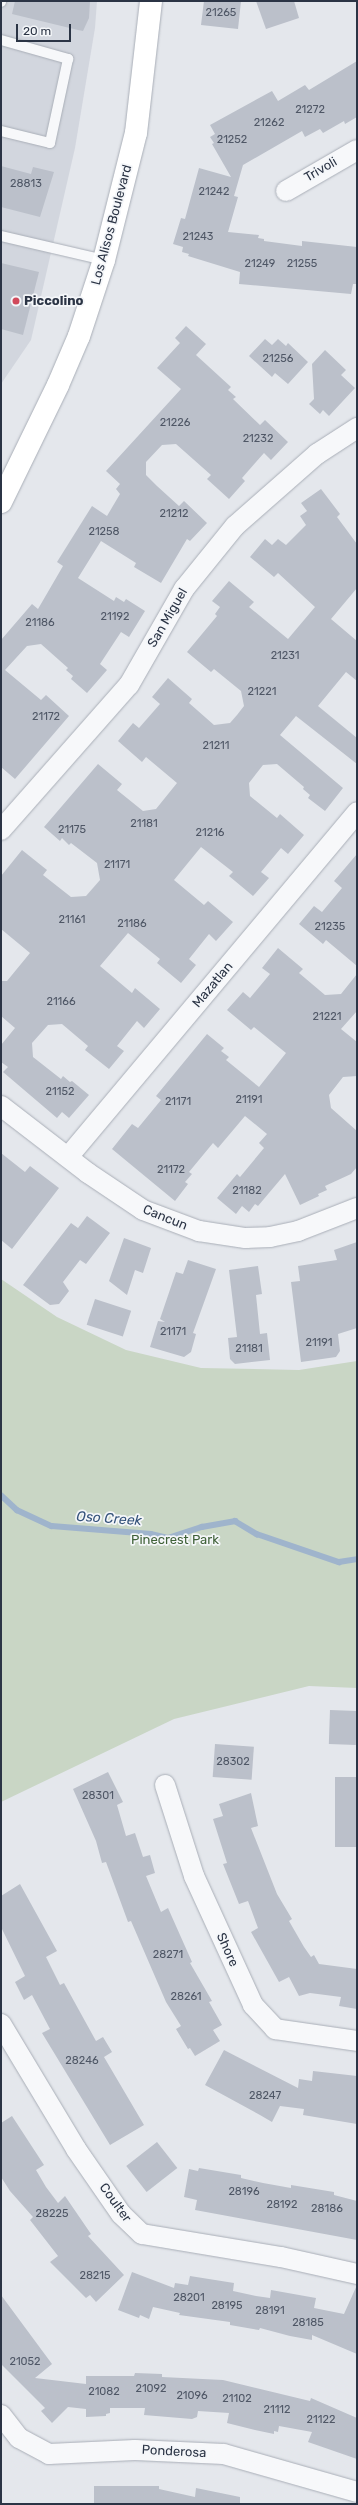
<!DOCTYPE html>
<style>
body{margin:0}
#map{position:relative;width:358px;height:2505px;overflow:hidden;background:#e4e7ec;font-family:Rubik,sans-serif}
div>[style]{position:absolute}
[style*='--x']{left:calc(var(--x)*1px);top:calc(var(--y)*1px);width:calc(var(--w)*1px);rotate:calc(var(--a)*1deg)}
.built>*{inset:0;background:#d2d6de}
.green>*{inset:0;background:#c9d6c5}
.stream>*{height:5.5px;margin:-2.75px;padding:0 2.75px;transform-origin:2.75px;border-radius:2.75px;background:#9fb4cc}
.building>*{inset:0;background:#bbc0ca;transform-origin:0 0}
.roads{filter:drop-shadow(0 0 1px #a9aeb7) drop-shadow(0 0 1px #a9aeb7)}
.lane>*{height:10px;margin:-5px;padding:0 5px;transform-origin:5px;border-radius:5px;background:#f7f8fa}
.street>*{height:20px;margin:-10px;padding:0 10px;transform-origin:10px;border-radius:10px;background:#f7f8fa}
.secondary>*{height:22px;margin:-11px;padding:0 11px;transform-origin:11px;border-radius:11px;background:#fff}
.dots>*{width:11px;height:11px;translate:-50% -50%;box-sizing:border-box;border:2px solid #f4f6f9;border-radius:50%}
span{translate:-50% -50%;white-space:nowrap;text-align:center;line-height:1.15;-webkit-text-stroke:3.5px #f4f6f9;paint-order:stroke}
.number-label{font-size:11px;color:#4f5766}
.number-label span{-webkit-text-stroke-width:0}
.street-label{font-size:13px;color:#2b3445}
.poi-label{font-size:13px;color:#2b3445;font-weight:700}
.left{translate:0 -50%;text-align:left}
.park-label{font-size:13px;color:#3f6138}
.water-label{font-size:14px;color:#34527a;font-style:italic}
.frame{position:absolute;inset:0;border:2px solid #2b3445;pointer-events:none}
.scale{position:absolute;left:16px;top:24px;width:55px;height:18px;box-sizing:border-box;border:2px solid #2b3445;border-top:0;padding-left:5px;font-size:12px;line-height:14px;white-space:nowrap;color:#2b3445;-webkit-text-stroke:3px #f4f6f9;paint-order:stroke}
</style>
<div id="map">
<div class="built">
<div style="clip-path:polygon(1px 1px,97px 1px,95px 28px,75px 148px,31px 340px,1px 384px)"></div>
</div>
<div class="green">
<div style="clip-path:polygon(1px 1279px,57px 1317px,126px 1350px,201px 1368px,299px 1370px,357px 1361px,357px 1688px,309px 1686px,174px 1719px,1px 1802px)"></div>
</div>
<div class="stream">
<div style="--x:1;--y:1495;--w:22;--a:43"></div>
<div style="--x:17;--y:1510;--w:38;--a:25"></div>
<div style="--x:52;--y:1526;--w:99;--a:4.6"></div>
<div style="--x:151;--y:1534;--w:17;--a:13"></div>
<div style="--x:168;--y:1538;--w:36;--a:-18"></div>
<div style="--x:202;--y:1527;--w:34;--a:-10"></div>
<div style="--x:235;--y:1521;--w:26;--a:31"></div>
<div style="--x:257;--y:1534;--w:87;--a:18.9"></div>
<div style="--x:339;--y:1562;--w:18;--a:-9"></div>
</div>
<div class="building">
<div style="clip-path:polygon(15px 1px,90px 1px,89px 18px,83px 31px,78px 30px,12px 14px)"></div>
<div style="clip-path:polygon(204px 1px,241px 1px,238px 29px,201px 25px)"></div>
<div style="clip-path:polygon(256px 1px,294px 1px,299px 18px,266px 29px)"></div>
<div style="clip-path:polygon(357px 61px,357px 117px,345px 124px,344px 121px,323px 133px,320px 129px,305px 137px,302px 131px,243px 165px,234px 196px,238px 197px,228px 232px,259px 235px,258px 238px,264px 239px,264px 241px,302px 246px,302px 241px,357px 247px,357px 284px,353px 284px,351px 294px,239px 284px,240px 272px,188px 256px,189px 254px,182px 252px,183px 247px,173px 244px,181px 218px,185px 219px,199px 168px,231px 177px,212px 144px,214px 143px,210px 137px,215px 134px,210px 125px,272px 91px,278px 101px,305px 85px,309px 90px)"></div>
<div style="clip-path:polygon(1px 166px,31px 174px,33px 167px,54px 172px,40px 217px,1px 207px)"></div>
<div style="clip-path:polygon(1px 263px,39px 272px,23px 335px,1px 329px)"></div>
<div style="clip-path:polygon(186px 326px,206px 344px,196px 355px,231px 387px,228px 390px,236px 397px,233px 399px,260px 425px,265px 420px,288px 442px,271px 460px,264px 453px,242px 478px,245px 481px,229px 499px,207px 479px,211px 475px,176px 444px,162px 445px,146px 462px,146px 475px,157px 486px,179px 506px,184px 501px,207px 523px,190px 541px,187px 539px,161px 583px,134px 567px,136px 563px,101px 541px,78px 578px,114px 601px,116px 597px,124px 602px,126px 599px,145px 611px,129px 637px,121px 632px,100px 664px,107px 670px,87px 693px,71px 679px,73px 676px,66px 670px,68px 668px,41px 644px,27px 646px,5px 670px,41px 700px,46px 695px,69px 716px,15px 779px,1px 767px,1px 640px,32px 604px,38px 609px,63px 566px,57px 562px,92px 506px,107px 516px,120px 494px,116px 489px,120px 484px,106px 471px,181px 389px,157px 368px,180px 343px,175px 338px)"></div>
<div style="clip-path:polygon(265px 339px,272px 345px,278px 339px,286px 346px,288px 343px,308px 362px,288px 384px,275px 373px,272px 377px,249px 356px)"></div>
<div style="clip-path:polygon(325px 350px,346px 370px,341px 375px,355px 388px,329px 416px,323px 410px,320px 414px,309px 404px,314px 399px,312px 364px)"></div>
<div style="clip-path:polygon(321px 489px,340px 514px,337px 517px,357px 544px,357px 588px,331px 619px,357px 641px,357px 681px,346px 672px,318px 706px,357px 738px,357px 764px,296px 716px,280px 735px,343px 788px,325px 811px,308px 798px,310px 795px,303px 789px,304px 787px,277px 764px,263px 765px,249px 783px,250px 796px,277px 818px,280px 814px,304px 835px,288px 854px,281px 848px,261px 872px,269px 878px,253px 896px,229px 876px,233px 872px,201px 847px,174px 880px,204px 905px,208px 901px,233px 922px,216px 941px,209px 934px,189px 959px,196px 965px,181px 983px,157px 963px,160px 959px,128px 933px,100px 966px,132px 993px,135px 988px,160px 1009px,144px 1028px,137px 1021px,117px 1046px,124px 1051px,109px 1069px,85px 1050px,88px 1046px,62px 1024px,48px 1025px,32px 1043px,33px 1057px,61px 1079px,63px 1076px,70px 1082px,72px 1081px,89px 1095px,69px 1118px,62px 1112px,57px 1118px,3px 1072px,8px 1067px,1px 1062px,1px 1045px,15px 1028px,1px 1016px,1px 981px,7px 981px,30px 953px,1px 929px,1px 876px,22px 850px,47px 870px,43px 875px,71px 897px,86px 896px,100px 880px,97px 863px,71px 843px,69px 845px,62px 838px,60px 841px,44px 827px,98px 764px,122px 784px,117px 790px,143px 811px,156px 809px,177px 783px,146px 757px,142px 762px,118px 741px,133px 723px,139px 728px,160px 704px,152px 697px,168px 678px,192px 699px,189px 703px,214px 725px,230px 723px,237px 715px,244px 706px,241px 691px,214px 669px,211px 672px,187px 652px,217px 616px,215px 614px,220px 607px,212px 601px,229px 581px,254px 602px,249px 607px,288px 639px,315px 607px,278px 573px,274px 577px,250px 557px,265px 539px,272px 545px,278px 539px,286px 545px,306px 525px,300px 516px,307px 511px,301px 503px)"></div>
<div style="clip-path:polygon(357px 854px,357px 966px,326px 940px,323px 944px,299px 924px,314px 906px,322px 912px,342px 888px,334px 881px)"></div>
<div style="clip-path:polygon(278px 948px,303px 969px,299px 973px,325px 995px,341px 994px,357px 974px,357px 1011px,341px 1029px,357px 1042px,357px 1076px,343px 1077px,329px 1095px,331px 1108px,357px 1131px,357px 1167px,351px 1174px,325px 1186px,327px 1190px,318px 1194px,319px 1196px,300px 1205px,285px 1174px,258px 1206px,255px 1204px,249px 1212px,242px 1206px,236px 1214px,217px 1198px,237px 1174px,240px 1177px,264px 1148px,259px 1143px,267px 1134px,245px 1116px,218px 1148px,213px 1143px,189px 1172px,192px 1174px,185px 1182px,188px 1184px,175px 1201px,112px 1149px,132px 1124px,138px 1128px,161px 1100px,156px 1096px,207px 1034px,224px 1048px,221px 1051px,229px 1057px,226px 1060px,259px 1087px,286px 1053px,254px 1027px,251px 1030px,227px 1010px,243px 992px,250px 998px,270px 974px,262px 968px)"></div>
<div style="clip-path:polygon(1px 1153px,25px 1172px,30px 1166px,59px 1188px,12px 1249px,1px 1240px)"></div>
<div style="clip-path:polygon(87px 1216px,110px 1233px,86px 1264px,80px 1260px,63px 1282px,69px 1291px,59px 1304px,50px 1305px,23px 1285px,71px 1223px,78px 1228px)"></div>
<div style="clip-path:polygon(124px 1238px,151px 1248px,143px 1273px,135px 1270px,127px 1295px,109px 1281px)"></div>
<div style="clip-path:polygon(357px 1242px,357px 1328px,338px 1334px,340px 1351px,336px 1357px,301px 1362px,291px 1282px,300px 1281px,298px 1266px,337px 1260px,334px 1250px)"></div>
<div style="clip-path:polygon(188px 1260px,216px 1269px,193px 1333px,196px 1334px,191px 1352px,184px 1357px,150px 1347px,158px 1321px,165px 1322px,160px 1319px,176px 1272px,183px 1274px)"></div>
<div style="clip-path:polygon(258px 1266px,262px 1294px,256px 1295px,260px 1334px,267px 1333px,270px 1360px,235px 1364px,230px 1359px,228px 1338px,237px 1337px,229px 1270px)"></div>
<div style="left:95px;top:1299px;width:38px;height:27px;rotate:18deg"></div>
<div style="left:330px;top:1710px;width:27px;height:34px;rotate:2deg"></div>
<div style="left:215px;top:1744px;width:39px;height:33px;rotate:4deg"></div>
<div style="clip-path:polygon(108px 1772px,123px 1802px,117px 1805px,126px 1836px,135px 1833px,143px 1857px,150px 1855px,155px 1873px,146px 1876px,161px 1912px,168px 1908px,192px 1962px,190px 1963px,212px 2001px,209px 2002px,222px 2025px,213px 2030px,220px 2041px,195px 2056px,190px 2048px,188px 2049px,176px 2029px,181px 2026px,166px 2002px,131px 1921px,128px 1922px,106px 1862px,102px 1863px,96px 1841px,73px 1789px)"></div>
<div style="left:335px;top:1777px;width:22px;height:70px"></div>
<div style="clip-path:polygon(251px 1793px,258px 1826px,251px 1828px,277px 1894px,292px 1919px,289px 1921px,304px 1947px,311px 1957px,314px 1955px,319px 1964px,357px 1969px,357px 2009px,339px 2006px,341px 1997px,310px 1993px,299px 1996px,289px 1977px,279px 1982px,251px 1932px,258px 1928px,248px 1901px,239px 1904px,223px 1864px,227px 1863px,213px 1819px,223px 1816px,219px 1804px)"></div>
<div style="clip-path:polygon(20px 1884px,57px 1951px,46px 1957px,60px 1985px,64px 1983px,96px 2041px,103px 2037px,112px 2052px,104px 2057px,144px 2125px,110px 2145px,42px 2033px,50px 2029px,32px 1995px,24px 2000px,15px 1982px,25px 1976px,1px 1927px,1px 1896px)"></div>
<div style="clip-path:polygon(224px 2050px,298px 2088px,299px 2079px,312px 2081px,313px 2071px,357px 2076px,357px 2124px,303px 2115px,304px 2109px,280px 2106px,272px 2122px,260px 2115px,205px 2085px)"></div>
<div style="clip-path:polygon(12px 2116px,44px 2165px,36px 2170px,46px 2187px,58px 2203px,65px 2196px,91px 2234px,88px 2236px,124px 2275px,96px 2302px,90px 2295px,86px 2298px,50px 2262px,58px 2256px,30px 2220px,33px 2217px,10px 2191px,1px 2177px,1px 2123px)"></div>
<div style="left:157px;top:2142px;width:33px;height:39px;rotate:52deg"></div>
<div style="clip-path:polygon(199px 2168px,241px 2175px,241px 2178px,263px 2183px,291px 2188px,291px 2185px,334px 2192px,334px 2195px,357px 2201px,357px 2240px,195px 2210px,197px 2200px,184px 2197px,189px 2169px,198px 2171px)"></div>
<div style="clip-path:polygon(132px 2272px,174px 2288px,175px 2283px,188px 2285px,190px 2276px,234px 2283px,233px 2291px,256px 2296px,270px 2298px,271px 2290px,316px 2298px,314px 2308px,344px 2314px,357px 2285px,357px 2354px,312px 2335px,312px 2340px,290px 2336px,260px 2328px,259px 2330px,230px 2325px,230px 2322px,179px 2315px,180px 2313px,153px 2307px,149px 2319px,140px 2315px,139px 2318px,118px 2310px)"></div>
<div style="clip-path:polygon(1px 2295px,52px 2364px,35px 2378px,86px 2384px,86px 2376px,134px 2376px,135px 2373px,162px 2374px,162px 2377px,223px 2380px,310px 2401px,311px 2398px,357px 2418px,357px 2459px,308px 2442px,312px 2432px,279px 2426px,278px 2432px,274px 2431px,274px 2434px,255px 2430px,227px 2423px,229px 2413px,198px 2411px,197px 2417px,192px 2419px,144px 2415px,145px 2408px,110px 2408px,110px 2413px,106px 2414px,106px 2416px,86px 2417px,86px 2409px,68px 2407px,52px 2423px,41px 2411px,45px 2408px,1px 2364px)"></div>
<div style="clip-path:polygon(94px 2486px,159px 2486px,159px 2489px,195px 2497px,196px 2488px,240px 2497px,240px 2504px,94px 2504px)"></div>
</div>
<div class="roads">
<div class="lane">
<div style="--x:1;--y:2;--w:1;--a:-90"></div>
<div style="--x:1;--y:40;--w:70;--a:15.8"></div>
<div style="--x:68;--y:59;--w:86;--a:102.1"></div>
<div style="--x:50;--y:143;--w:50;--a:-166.2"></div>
<div style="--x:1;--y:236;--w:106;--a:13.1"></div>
</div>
<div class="street">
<div style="--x:286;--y:191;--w:82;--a:-30"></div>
<div style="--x:1;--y:830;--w:193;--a:-48.6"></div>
<div style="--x:129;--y:685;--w:111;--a:-60.2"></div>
<div style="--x:184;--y:589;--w:81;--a:-51"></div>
<div style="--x:235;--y:526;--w:109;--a:-41.3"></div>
<div style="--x:317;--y:454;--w:48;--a:-33"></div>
<div style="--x:1;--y:1106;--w:110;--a:37.6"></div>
<div style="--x:88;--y:1173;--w:66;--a:33.9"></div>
<div style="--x:143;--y:1210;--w:60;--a:20.6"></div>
<div style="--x:199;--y:1231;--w:47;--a:8.7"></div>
<div style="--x:245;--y:1238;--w:25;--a:-2"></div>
<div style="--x:270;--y:1237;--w:29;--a:-12"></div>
<div style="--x:298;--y:1231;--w:63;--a:-21.3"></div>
<div style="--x:68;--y:1157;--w:450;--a:-50"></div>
<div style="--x:165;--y:1785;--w:96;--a:72.3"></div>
<div style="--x:194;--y:1876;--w:142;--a:65.4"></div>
<div style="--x:253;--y:2005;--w:33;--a:47"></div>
<div style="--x:275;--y:2029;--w:83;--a:8.3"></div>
<div style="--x:1;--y:2024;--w:146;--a:59"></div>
<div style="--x:76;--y:2149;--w:79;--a:55.3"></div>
<div style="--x:121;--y:2214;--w:29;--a:44"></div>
<div style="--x:142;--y:2234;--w:141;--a:9.4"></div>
<div style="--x:281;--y:2257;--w:78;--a:12.6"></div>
<div style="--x:1;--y:2415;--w:29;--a:52"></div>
<div style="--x:19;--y:2438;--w:34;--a:28"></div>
<div style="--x:49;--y:2454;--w:86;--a:-2.7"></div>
<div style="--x:135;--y:2450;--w:89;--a:2.6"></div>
<div style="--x:224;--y:2454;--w:138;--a:15.9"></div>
</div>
<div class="secondary">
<div style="--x:1;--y:502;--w:130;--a:-64"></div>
<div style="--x:58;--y:385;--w:53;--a:-66.8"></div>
<div style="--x:79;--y:336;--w:80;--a:-71.8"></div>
<div style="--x:104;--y:260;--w:131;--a:-75.9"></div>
<div style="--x:136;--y:133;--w:133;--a:-83.5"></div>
</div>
</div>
<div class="dots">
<div style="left:16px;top:301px;background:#d1495b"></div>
</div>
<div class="number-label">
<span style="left:221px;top:13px">21265</span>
<span style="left:310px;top:110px">21272</span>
<span style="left:269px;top:123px">21262</span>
<span style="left:232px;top:140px">21252</span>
<span style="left:26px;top:184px">28813</span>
<span style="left:214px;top:192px">21242</span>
<span style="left:198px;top:237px">21243</span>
<span style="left:260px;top:264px">21249</span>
<span style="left:302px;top:264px">21255</span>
<span style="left:278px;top:359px">21256</span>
<span style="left:175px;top:423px">21226</span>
<span style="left:258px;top:439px">21232</span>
<span style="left:174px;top:514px">21212</span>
<span style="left:104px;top:532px">21258</span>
<span style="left:115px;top:617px">21192</span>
<span style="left:40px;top:623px">21186</span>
<span style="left:285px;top:656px">21231</span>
<span style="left:262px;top:692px">21221</span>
<span style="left:46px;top:717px">21172</span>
<span style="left:216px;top:746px">21211</span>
<span style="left:144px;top:824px">21181</span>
<span style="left:72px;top:830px">21175</span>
<span style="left:210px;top:833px">21216</span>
<span style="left:117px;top:865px">21171</span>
<span style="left:72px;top:920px">21161</span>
<span style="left:132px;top:924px">21186</span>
<span style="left:330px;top:927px">21235</span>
<span style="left:61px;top:1002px">21166</span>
<span style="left:327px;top:1017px">21221</span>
<span style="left:60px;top:1092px">21152</span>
<span style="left:249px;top:1100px">21191</span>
<span style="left:178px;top:1102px">21171</span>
<span style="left:171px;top:1170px">21172</span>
<span style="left:247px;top:1191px">21182</span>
<span style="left:173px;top:1332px">21171</span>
<span style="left:319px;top:1343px">21191</span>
<span style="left:249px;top:1349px">21181</span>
<span style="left:233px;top:1762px">28302</span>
<span style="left:98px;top:1796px">28301</span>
<span style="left:168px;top:1955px">28271</span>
<span style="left:186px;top:1997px">28261</span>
<span style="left:82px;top:2061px">28246</span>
<span style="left:265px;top:2096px">28247</span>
<span style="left:244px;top:2192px">28196</span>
<span style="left:282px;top:2205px">28192</span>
<span style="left:327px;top:2209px">28186</span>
<span style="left:52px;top:2214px">28225</span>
<span style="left:95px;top:2276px">28215</span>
<span style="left:189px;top:2298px">28201</span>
<span style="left:227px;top:2306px">28195</span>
<span style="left:270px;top:2311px">28191</span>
<span style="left:308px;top:2323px">28185</span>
<span style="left:25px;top:2362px">21052</span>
<span style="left:151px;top:2389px">21092</span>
<span style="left:104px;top:2392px">21082</span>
<span style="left:192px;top:2396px">21096</span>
<span style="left:237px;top:2399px">21102</span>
<span style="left:277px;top:2410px">21112</span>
<span style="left:321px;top:2420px">21122</span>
</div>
<div class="street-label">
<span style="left:321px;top:170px;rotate:-30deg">Trivoli</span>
<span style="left:112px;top:225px;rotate:-75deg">Los Alisos Boulevard</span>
<span style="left:168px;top:618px;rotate:-60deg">San Miguel</span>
<span style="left:213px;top:985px;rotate:-50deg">Mazatlan</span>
<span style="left:165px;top:1218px;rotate:22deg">Cancun</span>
<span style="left:227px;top:1950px;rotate:66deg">Shore</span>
<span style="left:115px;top:2203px;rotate:54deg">Coulter</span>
<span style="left:174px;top:2452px;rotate:3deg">Ponderosa</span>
</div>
<div class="poi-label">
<span class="left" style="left:24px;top:301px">Piccolino</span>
</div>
<div class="park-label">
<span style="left:175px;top:1540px">Pinecrest Park</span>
</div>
<div class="water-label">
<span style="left:109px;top:1519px;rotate:4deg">Oso Creek</span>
</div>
<div class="frame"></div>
<div class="scale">20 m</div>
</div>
